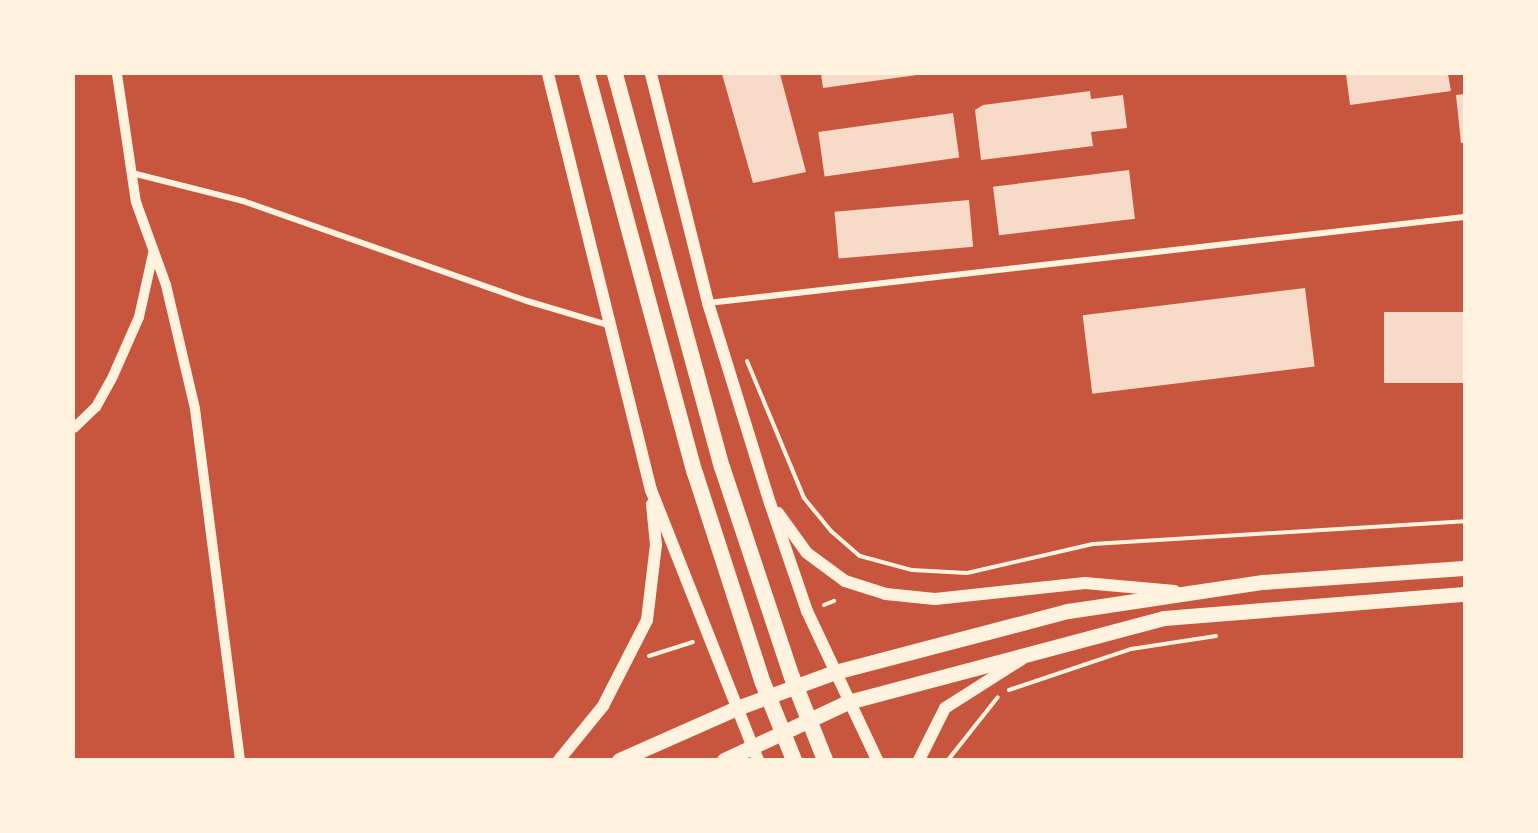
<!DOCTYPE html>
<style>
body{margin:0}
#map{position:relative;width:1538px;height:833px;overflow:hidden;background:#c8553d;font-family:"PT Sans Narrow",sans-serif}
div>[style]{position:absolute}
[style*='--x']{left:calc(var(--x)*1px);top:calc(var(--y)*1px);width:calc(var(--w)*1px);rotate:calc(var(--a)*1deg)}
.building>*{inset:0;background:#f7dbc8;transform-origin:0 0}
.path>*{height:4px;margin:-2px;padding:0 2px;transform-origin:2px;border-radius:2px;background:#fff3e0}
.minor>*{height:6px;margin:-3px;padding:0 3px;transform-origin:3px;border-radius:3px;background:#fff3e0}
.tertiary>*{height:10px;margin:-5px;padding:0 5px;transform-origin:5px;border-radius:5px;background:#fff3e0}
.secondary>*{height:12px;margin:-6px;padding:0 6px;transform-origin:6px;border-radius:6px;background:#fff3e0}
.primary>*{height:15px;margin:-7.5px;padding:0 7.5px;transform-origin:7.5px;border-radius:7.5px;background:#fff3e0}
.trunk>*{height:16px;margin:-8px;padding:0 8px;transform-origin:8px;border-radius:8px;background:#fff3e0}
span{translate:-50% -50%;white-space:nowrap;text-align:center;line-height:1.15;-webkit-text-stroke:4.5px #fff3e0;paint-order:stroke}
.frame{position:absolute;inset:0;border:75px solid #fff3e0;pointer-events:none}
</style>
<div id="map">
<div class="building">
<div style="clip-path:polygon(722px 74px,780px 74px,806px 172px,753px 183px)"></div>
<div style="clip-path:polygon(821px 74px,916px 74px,917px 75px,823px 88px)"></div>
<div style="clip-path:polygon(1346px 74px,1448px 74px,1451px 91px,1350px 105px)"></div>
<div style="clip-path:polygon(1090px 91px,1091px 99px,1123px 95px,1127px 128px,1091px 132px,1093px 146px,981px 160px,975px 110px,983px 105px)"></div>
<div style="clip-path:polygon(1464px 94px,1464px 143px,1461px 143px,1456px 95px)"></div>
<div style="left:953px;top:113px;width:45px;height:136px;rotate:82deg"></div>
<div style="left:1129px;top:170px;width:49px;height:137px;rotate:83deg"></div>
<div style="left:969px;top:200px;width:47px;height:135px;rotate:85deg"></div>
<div style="left:1305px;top:288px;width:79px;height:224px;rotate:83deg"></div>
<div style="left:1464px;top:312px;width:71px;height:80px;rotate:90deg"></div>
</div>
<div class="path">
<div style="--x:747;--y:361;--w:148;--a:67.4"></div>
<div style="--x:804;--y:498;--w:43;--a:50.7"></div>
<div style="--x:831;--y:531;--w:38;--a:41"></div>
<div style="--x:860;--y:556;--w:54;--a:15.1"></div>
<div style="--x:912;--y:570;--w:55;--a:3.1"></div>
<div style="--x:967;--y:573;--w:129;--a:-13"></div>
<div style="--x:1093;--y:544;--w:372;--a:-3.5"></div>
<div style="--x:824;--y:605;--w:11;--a:-22"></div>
<div style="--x:649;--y:656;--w:46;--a:-17.7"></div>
<div style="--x:1009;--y:690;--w:129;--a:-18.6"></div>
<div style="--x:1131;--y:649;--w:86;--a:-8.7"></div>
<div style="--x:948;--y:760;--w:80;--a:-51.6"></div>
</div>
<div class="minor">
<div style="--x:132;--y:173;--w:114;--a:14.2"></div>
<div style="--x:243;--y:201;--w:301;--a:19.4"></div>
<div style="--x:527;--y:301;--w:84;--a:16.5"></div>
<div style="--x:708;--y:303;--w:761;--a:-6.49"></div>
</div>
<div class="tertiary">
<div style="--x:117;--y:74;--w:129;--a:81.6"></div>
<div style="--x:136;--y:202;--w:88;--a:70.1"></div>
<div style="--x:166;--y:285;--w:127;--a:76.8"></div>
<div style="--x:195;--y:409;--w:354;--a:82.7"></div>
<div style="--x:74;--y:428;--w:30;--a:-44"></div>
<div style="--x:96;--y:407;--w:35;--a:-61"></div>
<div style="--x:113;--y:376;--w:64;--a:-66.2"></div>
<div style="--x:139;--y:317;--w:65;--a:-77.5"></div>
</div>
<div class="secondary">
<div style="--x:548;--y:74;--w:429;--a:76.1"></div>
<div style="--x:651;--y:490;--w:290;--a:68.4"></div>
<div style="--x:651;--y:74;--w:236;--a:76"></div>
<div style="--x:708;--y:303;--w:209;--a:72.8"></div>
<div style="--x:770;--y:503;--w:114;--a:71.1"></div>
<div style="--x:807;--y:611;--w:165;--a:64.8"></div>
<div style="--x:778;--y:513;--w:49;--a:54.1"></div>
<div style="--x:807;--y:553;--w:47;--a:36.4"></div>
<div style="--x:845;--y:581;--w:43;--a:17.6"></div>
<div style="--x:886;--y:594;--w:49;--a:5.8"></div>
<div style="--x:935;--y:599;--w:151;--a:-6.1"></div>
<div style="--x:1085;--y:583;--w:90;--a:5.1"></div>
<div style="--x:559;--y:760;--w:70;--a:-50.8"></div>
<div style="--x:603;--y:706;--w:97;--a:-62.9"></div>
<div style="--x:647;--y:620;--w:76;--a:-83.2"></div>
<div style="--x:656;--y:545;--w:41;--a:-95.6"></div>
<div style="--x:919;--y:760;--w:58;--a:-63.4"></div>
<div style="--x:945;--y:708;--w:91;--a:-32.5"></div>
</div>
<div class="primary">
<div style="--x:619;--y:760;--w:129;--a:-23.8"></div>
<div style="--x:737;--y:708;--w:104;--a:-20.2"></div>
<div style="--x:835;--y:672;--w:241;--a:-14.7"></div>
<div style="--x:1068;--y:611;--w:197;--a:-8.5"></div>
<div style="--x:1263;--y:582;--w:201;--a:-4"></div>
<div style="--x:724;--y:760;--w:137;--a:-25.1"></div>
<div style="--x:848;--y:702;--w:327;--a:-14.9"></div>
<div style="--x:1164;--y:618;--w:301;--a:-4.6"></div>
</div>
<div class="trunk">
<div style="--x:587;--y:74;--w:413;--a:74.9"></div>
<div style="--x:695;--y:473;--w:221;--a:72.1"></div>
<div style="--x:763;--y:683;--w:83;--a:68.1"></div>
<div style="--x:615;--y:74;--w:407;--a:74.8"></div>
<div style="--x:722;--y:467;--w:221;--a:71.6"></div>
<div style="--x:792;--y:677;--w:89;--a:68.3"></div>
</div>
<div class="frame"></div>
</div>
